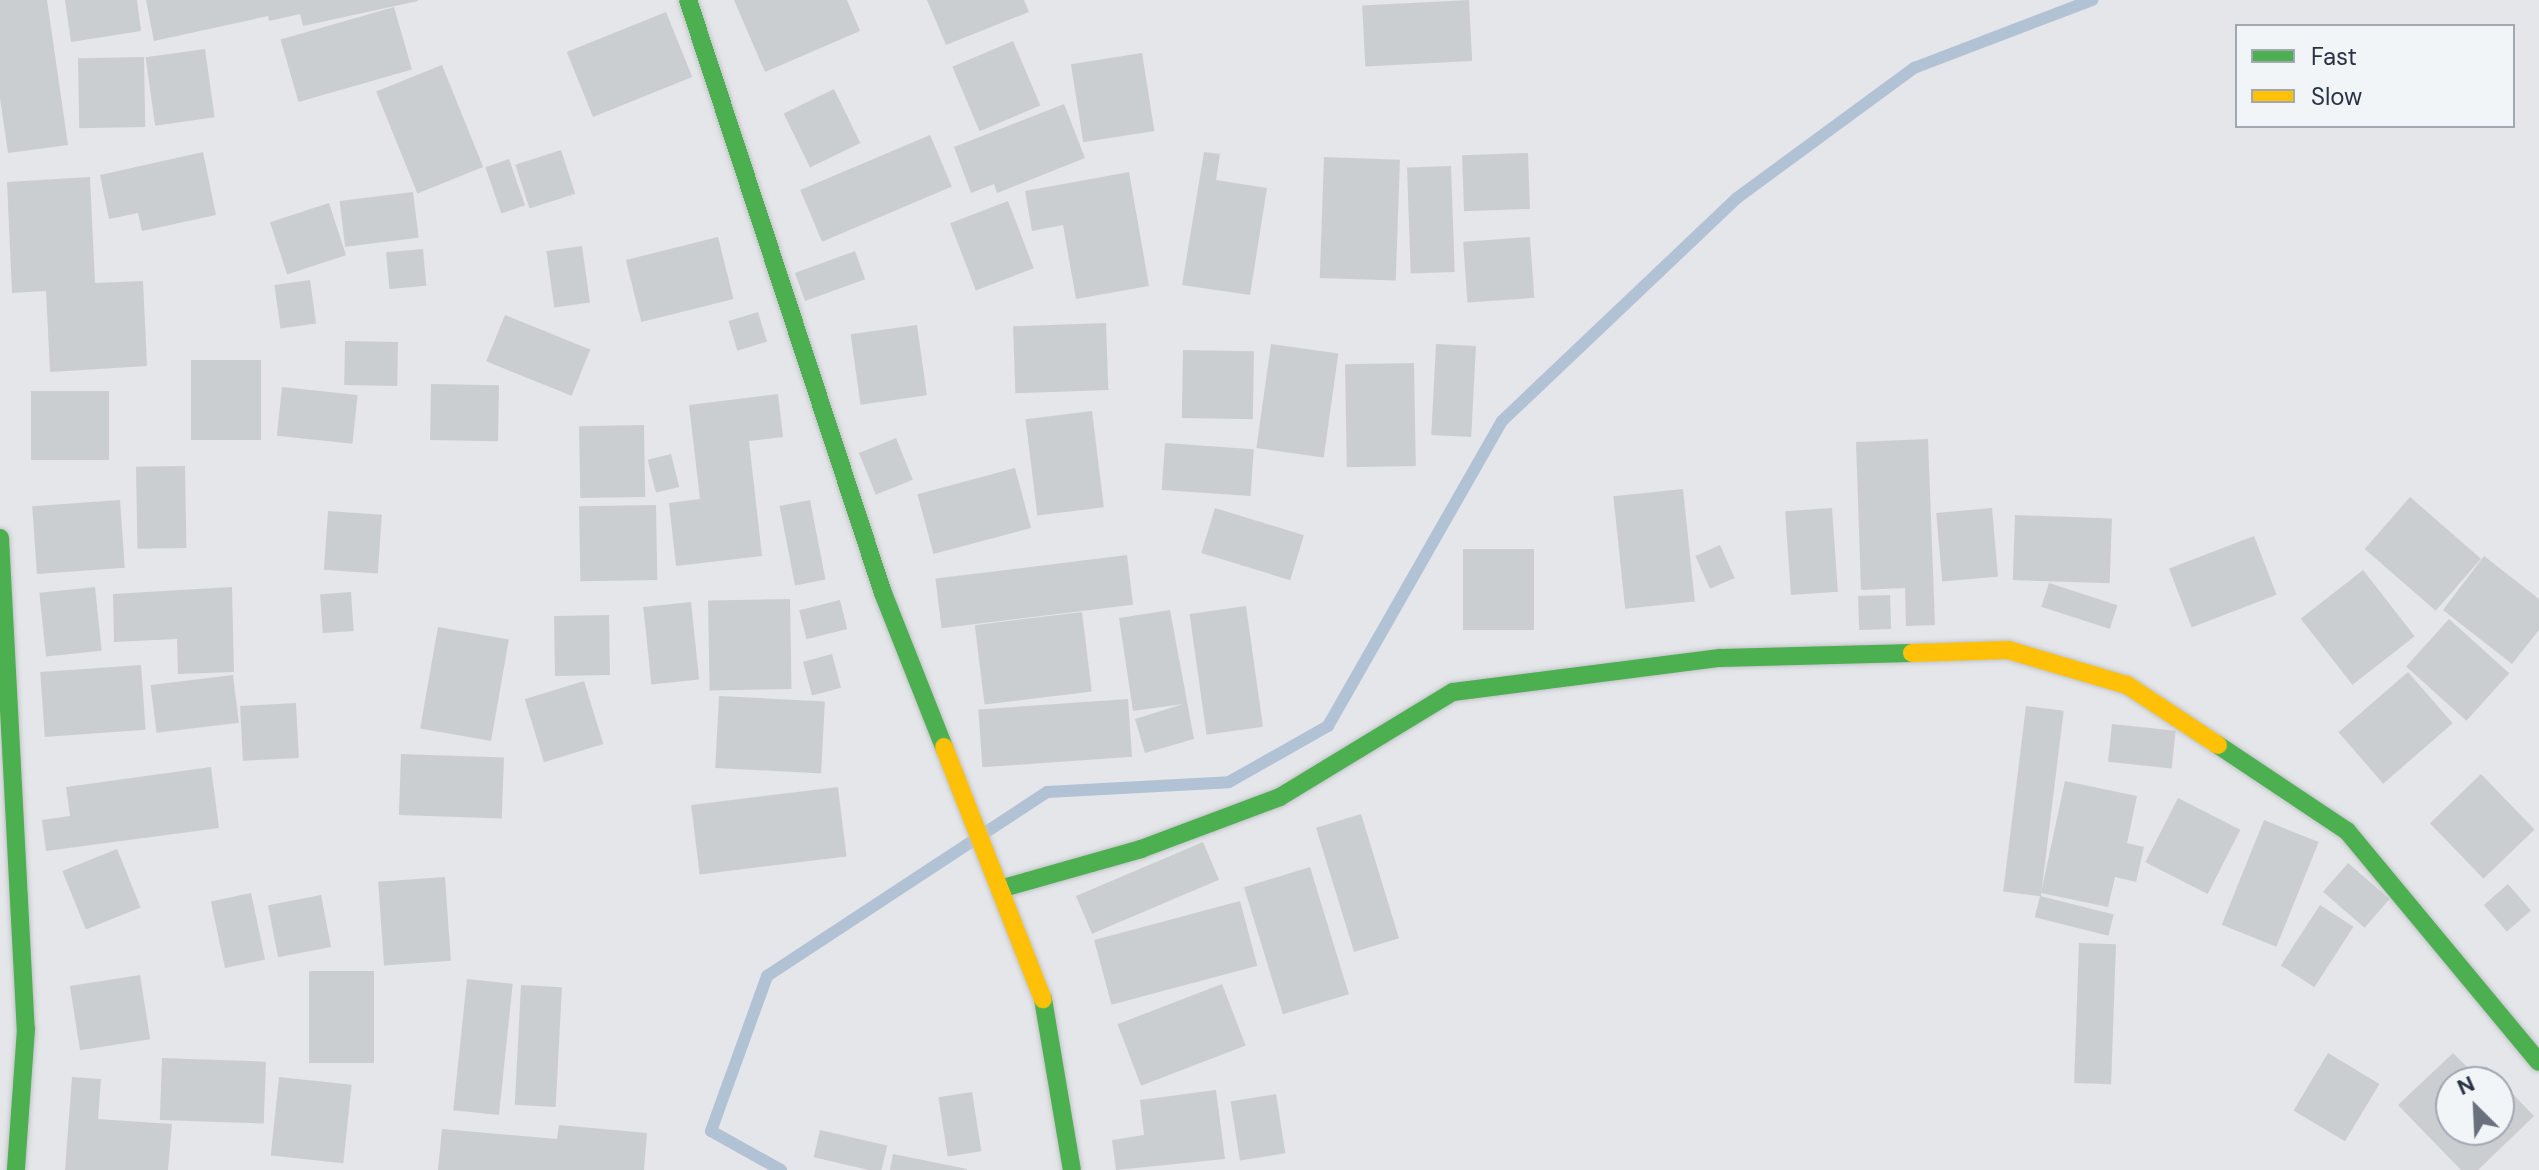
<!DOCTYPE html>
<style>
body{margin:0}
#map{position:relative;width:2539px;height:1170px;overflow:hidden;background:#e4e6e9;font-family:"DM Sans",sans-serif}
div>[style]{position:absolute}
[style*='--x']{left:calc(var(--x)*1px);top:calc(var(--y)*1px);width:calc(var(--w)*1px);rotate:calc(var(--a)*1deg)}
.stream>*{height:12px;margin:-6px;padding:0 6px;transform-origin:6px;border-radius:6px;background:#b2c2d5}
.building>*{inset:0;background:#cbced1;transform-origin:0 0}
.roads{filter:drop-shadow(0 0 2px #c1c3c7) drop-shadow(0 0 2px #c1c3c7)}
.fast>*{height:18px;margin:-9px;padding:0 9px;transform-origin:9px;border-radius:9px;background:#4caf50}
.slow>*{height:18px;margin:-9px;padding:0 9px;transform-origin:9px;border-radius:9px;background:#ffc107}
span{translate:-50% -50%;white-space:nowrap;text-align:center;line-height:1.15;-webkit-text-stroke:6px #f2f5f8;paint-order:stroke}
.legend{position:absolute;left:2235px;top:24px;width:280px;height:104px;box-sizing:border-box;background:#f2f5f8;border:2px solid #a2a7b0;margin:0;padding:10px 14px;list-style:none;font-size:24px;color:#293244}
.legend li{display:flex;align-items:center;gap:16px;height:40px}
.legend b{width:40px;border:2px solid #a2a7b0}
.north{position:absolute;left:2435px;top:1066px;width:80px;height:80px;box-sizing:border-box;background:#f2f5f8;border:2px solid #a2a7b0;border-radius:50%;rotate:336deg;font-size:22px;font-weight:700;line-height:32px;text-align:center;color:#293244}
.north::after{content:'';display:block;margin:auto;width:28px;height:36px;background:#6a717e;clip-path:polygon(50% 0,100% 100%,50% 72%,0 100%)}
</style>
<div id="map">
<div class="stream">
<div style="--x:781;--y:1170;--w:80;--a:-150.9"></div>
<div style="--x:711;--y:1131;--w:165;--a:-70.1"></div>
<div style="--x:767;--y:976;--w:335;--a:-33.3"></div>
<div style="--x:1047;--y:792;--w:182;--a:-3.1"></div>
<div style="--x:1229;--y:782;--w:114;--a:-29.5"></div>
<div style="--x:1328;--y:726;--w:351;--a:-60.3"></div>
<div style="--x:1502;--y:421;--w:324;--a:-43.5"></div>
<div style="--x:1737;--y:198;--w:220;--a:-36.3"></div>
<div style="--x:1914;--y:68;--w:191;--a:-20.9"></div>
</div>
<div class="building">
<div style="clip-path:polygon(0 0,47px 0,68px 145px,8px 153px,0 98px)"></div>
<div style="clip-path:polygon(65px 0,137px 0,141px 31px,71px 42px)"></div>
<div style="clip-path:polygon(146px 0,418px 0,418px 1px,303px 26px,300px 14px,269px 21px,268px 16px,154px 41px)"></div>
<div style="clip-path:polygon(734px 0,847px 0,860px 31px,765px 72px)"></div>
<div style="clip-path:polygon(927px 0,1024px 0,1029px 12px,946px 45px)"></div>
<div style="left:1469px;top:0;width:61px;height:107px;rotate:87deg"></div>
<div style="left:394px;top:7px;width:65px;height:118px;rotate:74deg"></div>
<div style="left:666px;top:12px;width:70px;height:107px;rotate:68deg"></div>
<div style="left:1013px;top:41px;width:70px;height:66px;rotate:67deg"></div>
<div style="left:205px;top:49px;width:69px;height:60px;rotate:82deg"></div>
<div style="left:1142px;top:53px;width:79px;height:72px;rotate:81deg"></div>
<div style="left:144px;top:57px;width:70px;height:66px;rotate:89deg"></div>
<div style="left:442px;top:65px;width:110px;height:71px;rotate:68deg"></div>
<div style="left:834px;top:89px;width:60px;height:56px;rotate:64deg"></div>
<div style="clip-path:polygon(1064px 104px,1085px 158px,997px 193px,994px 184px,971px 193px,954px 147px)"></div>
<div style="left:930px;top:135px;width:56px;height:141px;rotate:67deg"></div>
<div style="left:561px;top:150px;width:46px;height:48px;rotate:72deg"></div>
<div style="clip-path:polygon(203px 152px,216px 215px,142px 231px,138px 213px,109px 219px,100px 175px)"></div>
<div style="clip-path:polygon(1204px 152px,1220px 154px,1216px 180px,1267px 188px,1250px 295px,1182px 285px)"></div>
<div style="left:1528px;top:153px;width:56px;height:66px;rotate:88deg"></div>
<div style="left:1324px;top:157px;width:76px;height:121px;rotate:2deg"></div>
<div style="left:509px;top:159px;width:49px;height:25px;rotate:71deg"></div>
<div style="left:1451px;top:166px;width:106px;height:44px;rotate:88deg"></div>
<div style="clip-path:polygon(1129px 172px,1149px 286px,1076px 299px,1063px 225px,1032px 231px,1025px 191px)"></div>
<div style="clip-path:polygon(90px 177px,95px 283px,143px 281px,147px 366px,50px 372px,46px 291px,12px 293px,7px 182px)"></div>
<div style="left:413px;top:192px;width:46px;height:74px;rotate:83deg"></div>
<div style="left:1008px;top:201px;width:72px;height:62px;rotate:69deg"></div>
<div style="left:329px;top:203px;width:55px;height:62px;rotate:72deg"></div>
<div style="left:718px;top:237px;width:64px;height:95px;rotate:76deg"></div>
<div style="left:1530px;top:237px;width:61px;height:67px;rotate:86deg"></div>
<div style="left:582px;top:246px;width:57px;height:36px;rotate:82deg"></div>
<div style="left:423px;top:249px;width:37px;height:37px;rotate:85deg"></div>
<div style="left:855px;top:251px;width:30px;height:64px;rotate:70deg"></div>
<div style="left:310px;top:280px;width:44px;height:36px;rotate:82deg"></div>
<div style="left:758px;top:312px;width:31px;height:31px;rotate:73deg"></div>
<div style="left:505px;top:315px;width:92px;height:50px;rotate:22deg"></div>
<div style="left:1106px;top:323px;width:67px;height:93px;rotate:88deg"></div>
<div style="left:917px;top:325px;width:71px;height:67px;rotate:82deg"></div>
<div style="left:345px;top:341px;width:53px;height:44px;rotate:1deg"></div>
<div style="left:1271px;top:344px;width:68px;height:105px;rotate:8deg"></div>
<div style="left:1436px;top:344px;width:40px;height:91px;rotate:3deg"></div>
<div style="left:1183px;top:350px;width:71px;height:68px;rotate:1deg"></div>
<div style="left:191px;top:360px;width:70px;height:80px"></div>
<div style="left:1414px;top:363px;width:103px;height:69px;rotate:89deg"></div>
<div style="left:431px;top:384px;width:68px;height:56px;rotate:1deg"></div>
<div style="left:282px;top:387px;width:76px;height:49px;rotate:6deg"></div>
<div style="left:109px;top:391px;width:69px;height:78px;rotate:90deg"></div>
<div style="clip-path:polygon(778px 394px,783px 437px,749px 441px,762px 556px,676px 566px,669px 503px,700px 499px,689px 405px)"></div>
<div style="left:1092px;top:411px;width:97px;height:67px;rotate:83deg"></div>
<div style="left:644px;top:425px;width:72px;height:65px;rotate:89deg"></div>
<div style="left:896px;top:438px;width:45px;height:40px;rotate:68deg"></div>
<div style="clip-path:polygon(1928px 439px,1935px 625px,1906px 626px,1905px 588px,1861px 590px,1856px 442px)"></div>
<div style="left:1165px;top:443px;width:89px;height:47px;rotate:4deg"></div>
<div style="left:671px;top:454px;width:34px;height:24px;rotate:76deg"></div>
<div style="left:185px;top:466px;width:82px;height:49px;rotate:89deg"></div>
<div style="left:1015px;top:468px;width:62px;height:101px;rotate:75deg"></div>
<div style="left:1683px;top:489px;width:113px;height:70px;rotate:84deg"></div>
<div style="left:2410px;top:497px;width:94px;height:69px;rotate:41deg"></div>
<div style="left:120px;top:500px;width:68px;height:88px;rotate:86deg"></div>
<div style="left:810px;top:500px;width:81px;height:31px;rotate:79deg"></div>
<div style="left:656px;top:505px;width:75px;height:77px;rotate:89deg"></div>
<div style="left:1215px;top:508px;width:93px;height:47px;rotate:17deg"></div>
<div style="left:1832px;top:508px;width:84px;height:47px;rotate:86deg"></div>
<div style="left:1992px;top:508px;width:69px;height:56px;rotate:85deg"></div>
<div style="left:328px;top:511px;width:54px;height:59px;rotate:4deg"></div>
<div style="left:2015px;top:515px;width:97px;height:65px;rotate:2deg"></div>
<div style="left:2254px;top:536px;width:63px;height:91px;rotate:69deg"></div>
<div style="left:1720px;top:545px;width:36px;height:27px;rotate:66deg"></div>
<div style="left:1463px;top:549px;width:71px;height:81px"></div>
<div style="left:1127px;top:555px;width:50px;height:193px;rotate:83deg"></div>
<div style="clip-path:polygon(2484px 556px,2539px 599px,2539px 630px,2512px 664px,2443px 610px)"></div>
<div style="left:2363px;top:570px;width:84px;height:79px;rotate:52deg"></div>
<div style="left:2049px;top:583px;width:72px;height:25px;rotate:18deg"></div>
<div style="left:95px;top:587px;width:64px;height:56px;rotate:84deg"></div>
<div style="clip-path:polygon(232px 587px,234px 672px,178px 674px,177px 639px,114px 642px,113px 594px)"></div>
<div style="left:351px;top:592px;width:39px;height:31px;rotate:86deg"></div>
<div style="left:1890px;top:595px;width:34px;height:32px;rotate:88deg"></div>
<div style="left:790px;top:599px;width:90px;height:82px;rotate:89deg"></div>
<div style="left:840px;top:600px;width:30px;height:42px;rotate:76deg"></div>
<div style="left:691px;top:602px;width:78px;height:48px;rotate:84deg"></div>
<div style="left:1246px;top:606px;width:122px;height:57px;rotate:82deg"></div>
<div style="clip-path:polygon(1170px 610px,1194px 739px,1145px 753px,1135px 719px,1183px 704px,1133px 711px,1119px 618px)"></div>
<div style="left:1082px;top:612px;width:80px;height:108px;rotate:83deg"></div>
<div style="left:609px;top:615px;width:60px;height:55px;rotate:89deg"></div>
<div style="left:2449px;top:619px;width:81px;height:64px;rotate:42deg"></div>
<div style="left:438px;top:627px;width:72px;height:103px;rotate:10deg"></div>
<div style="left:832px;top:654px;width:35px;height:30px;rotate:75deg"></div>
<div style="left:141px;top:665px;width:65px;height:101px;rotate:86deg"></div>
<div style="left:2408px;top:672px;width:68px;height:92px;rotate:49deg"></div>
<div style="left:233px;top:675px;width:48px;height:83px;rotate:83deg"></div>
<div style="left:584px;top:681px;width:66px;height:62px;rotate:73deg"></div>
<div style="left:719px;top:696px;width:106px;height:72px;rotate:3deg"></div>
<div style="left:1128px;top:699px;width:58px;height:150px;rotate:86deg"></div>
<div style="left:296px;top:703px;width:55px;height:56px;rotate:87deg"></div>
<div style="left:2026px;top:706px;width:38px;height:187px;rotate:7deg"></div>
<div style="left:2112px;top:724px;width:64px;height:38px;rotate:6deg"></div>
<div style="left:401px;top:754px;width:103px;height:61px;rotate:2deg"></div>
<div style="clip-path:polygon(211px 767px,219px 828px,46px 851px,42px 820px,70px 816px,66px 787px)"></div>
<div style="left:2481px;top:774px;width:77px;height:71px;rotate:46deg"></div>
<div style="clip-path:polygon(2065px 781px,2137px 796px,2127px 843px,2144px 847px,2136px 882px,2115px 877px,2108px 907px,2041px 893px)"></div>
<div style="left:838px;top:787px;width:70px;height:148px;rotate:83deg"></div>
<div style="left:2178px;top:798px;width:70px;height:72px;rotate:27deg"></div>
<div style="left:1361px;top:814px;width:130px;height:47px;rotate:73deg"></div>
<div style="left:2264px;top:820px;width:59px;height:113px;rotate:22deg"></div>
<div style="left:1203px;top:842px;width:41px;height:138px;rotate:67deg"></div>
<div style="left:117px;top:849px;width:63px;height:59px;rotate:68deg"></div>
<div style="left:2348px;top:863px;width:55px;height:38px;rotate:41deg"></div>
<div style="left:1310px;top:867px;width:133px;height:69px;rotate:73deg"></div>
<div style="left:445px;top:877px;width:84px;height:67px;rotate:86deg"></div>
<div style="left:2508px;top:884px;width:35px;height:32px;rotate:49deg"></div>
<div style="left:251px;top:893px;width:68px;height:41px;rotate:78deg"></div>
<div style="left:321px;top:895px;width:53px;height:54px;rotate:79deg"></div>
<div style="left:2040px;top:896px;width:76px;height:22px;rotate:14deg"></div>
<div style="left:1240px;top:901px;width:67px;height:151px;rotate:75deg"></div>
<div style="left:2320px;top:905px;width:40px;height:72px;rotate:33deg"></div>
<div style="left:2079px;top:943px;width:37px;height:140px;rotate:2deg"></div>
<div style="left:309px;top:971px;width:65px;height:92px"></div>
<div style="left:140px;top:975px;width:65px;height:71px;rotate:81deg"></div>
<div style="left:467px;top:979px;width:46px;height:132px;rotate:6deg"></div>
<div style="left:1222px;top:984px;width:66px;height:112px;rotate:69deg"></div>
<div style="left:521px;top:985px;width:41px;height:120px;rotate:3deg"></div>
<div style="left:2328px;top:1053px;width:60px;height:67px;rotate:31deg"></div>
<div style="clip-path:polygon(evenodd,2453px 1053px,2476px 1076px,2486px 1066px,2534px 1116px,2478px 1170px,2461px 1170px,2398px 1105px,2453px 1053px,2451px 1082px,2499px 1082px,2499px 1130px,2451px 1130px,2451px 1082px)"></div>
<div style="left:162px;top:1058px;width:104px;height:62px;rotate:2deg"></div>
<div style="clip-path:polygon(72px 1077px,101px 1079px,98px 1119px,172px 1124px,168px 1170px,65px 1170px)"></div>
<div style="left:279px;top:1077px;width:73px;height:79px;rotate:6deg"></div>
<div style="clip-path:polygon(1216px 1090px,1225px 1159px,1116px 1170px,1112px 1140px,1144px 1135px,1140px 1100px)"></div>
<div style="left:972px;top:1092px;width:60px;height:34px;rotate:81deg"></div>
<div style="left:1276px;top:1094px;width:60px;height:46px;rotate:81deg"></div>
<div style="clip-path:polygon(559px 1125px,647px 1133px,644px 1170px,438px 1170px,442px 1129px,557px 1139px)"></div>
<div style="left:820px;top:1130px;width:69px;height:28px;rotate:13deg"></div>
<div style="clip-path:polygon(893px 1154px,967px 1169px,967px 1170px,890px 1170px)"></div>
</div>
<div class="roads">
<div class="fast">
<div style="--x:688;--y:0;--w:624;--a:71.8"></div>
<div style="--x:883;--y:593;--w:166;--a:68.4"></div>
<div style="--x:0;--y:538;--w:492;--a:87"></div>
<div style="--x:26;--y:1029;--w:141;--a:94.1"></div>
<div style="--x:2218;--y:745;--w:155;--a:33.7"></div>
<div style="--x:2347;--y:831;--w:300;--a:50.3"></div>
<div style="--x:1000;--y:889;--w:147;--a:-15.8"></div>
<div style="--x:1141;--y:849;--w:148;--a:-20.5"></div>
<div style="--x:1280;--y:797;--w:202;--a:-31.3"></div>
<div style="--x:1453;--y:692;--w:269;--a:-7.3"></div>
<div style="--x:1720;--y:658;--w:192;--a:-1.5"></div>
<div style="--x:1043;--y:999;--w:173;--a:80.4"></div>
</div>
<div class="slow">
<div style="--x:1912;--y:653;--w:96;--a:-1.8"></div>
<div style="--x:2008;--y:650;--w:124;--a:16.4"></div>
<div style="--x:2127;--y:685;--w:109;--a:33.4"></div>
<div style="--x:944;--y:747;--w:271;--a:68.6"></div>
</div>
</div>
<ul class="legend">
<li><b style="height:10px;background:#4caf50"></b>Fast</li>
<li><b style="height:10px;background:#ffc107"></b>Slow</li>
</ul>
<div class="north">N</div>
</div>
